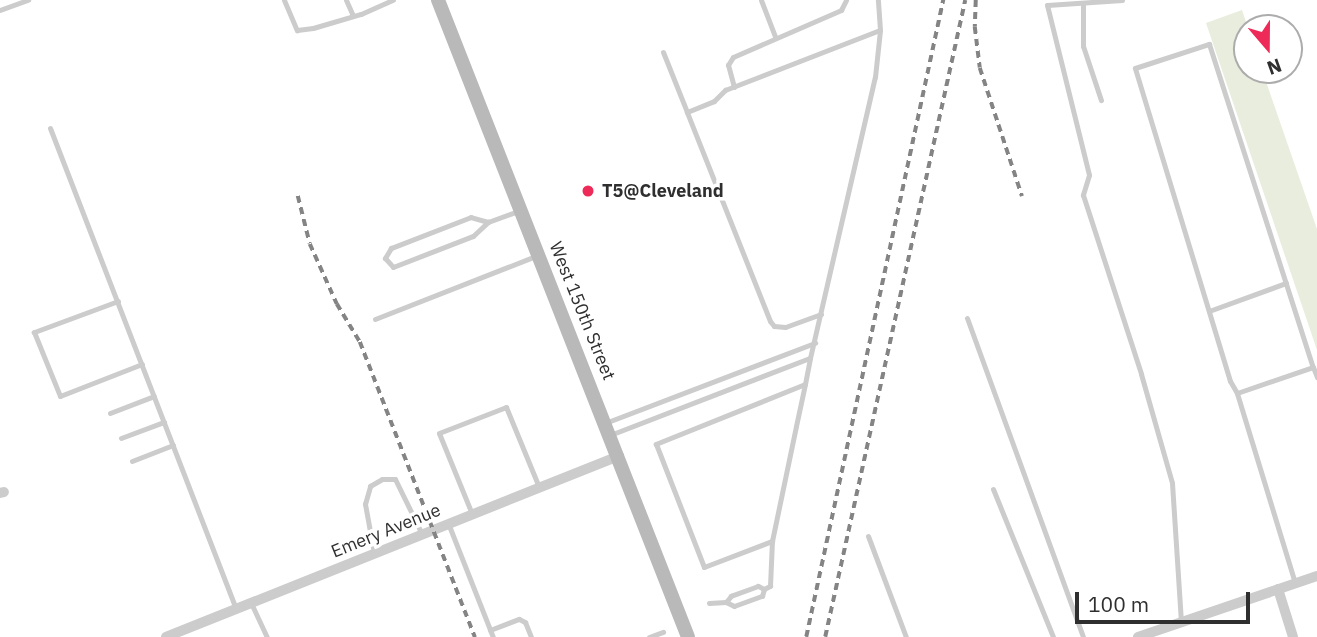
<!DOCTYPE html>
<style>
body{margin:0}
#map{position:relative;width:1317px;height:637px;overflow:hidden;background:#fff;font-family:"IBM Plex Sans",sans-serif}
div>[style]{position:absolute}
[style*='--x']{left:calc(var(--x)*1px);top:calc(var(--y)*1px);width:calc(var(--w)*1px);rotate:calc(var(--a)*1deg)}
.green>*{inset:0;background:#e8eddd}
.service>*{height:5px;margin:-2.5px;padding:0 2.5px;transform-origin:2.5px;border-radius:2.5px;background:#ccc}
.minor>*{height:10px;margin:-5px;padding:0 5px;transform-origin:5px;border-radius:5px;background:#ccc}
.secondary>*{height:14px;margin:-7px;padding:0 7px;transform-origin:7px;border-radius:7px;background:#b9b9b9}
.rail>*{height:3.5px;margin-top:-1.75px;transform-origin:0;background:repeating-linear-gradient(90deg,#848484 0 7px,transparent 0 12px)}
.dots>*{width:19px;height:19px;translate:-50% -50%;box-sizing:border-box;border:4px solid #fff;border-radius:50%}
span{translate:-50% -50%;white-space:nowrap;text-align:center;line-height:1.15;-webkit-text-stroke:7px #fff;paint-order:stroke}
.poi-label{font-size:18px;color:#2f2f2f;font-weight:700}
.left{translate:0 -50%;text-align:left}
.street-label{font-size:18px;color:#2f2f2f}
.north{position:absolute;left:1233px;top:14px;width:70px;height:70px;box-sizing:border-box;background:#fff;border:2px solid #acacac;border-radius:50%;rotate:160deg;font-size:19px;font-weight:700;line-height:28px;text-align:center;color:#2f2f2f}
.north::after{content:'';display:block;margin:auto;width:24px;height:32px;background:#ee2a59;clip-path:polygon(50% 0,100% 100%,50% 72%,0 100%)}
.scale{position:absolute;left:1075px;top:592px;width:175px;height:32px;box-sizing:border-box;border:4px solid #2f2f2f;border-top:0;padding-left:9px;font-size:21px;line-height:24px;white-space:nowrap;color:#2f2f2f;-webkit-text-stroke:5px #fff;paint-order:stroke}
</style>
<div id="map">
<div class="green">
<div style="clip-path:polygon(1242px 10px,1248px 28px,1247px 70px,1262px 70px,1317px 229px,1317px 350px,1206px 23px)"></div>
</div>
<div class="service">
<div style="--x:284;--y:0;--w:33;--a:67"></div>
<div style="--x:297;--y:30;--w:16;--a:-7"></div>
<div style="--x:313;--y:28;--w:50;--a:-16.3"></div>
<div style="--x:361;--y:14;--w:35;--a:-24"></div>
<div style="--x:346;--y:0;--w:17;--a:66"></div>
<div style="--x:761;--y:0;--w:39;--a:69"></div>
<div style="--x:1122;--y:0;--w:75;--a:176.2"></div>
<div style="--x:1047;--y:5;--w:175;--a:76.1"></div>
<div style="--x:1089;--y:175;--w:21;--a:107"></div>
<div style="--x:1083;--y:195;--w:188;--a:72"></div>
<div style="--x:1141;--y:374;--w:113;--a:74.1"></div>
<div style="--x:1172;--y:483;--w:139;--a:86.3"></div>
<div style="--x:1083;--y:3;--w:43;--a:90"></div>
<div style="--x:1083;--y:46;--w:57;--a:71.6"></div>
<div style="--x:0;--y:10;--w:30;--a:-20"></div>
<div style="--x:663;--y:52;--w:65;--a:68.2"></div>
<div style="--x:734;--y:87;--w:23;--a:-105"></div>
<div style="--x:728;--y:65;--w:9;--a:-58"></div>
<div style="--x:733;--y:57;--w:118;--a:-23.5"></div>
<div style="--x:841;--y:10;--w:11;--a:-63"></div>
<div style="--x:50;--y:128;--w:516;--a:68.86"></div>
<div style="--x:488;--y:222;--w:18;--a:-164"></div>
<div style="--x:471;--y:217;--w:86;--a:158.8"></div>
<div style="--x:391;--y:248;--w:12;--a:121"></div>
<div style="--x:385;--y:258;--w:12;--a:48"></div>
<div style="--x:393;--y:267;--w:86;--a:-21.2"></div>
<div style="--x:473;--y:236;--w:21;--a:-43"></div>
<div style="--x:488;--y:222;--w:32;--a:-20"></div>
<div style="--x:118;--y:301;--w:90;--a:159.7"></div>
<div style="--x:34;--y:332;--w:69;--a:67.9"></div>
<div style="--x:60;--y:396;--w:88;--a:-21.3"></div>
<div style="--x:1209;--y:311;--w:82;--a:-20"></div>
<div style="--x:821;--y:314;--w:38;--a:160"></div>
<div style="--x:785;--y:327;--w:11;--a:-175"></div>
<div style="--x:774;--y:326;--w:6;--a:-129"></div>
<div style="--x:770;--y:321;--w:225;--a:-111.7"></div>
<div style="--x:687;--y:112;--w:29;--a:-22"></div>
<div style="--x:714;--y:101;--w:16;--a:-45"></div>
<div style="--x:725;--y:90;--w:166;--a:-21.2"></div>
<div style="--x:967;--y:318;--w:339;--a:70"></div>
<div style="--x:375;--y:319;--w:173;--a:-21.4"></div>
<div style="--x:805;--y:384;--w:161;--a:158.1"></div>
<div style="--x:656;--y:444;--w:132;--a:68.7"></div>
<div style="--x:704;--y:567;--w:73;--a:-20.9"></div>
<div style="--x:772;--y:541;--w:117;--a:-78.2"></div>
<div style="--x:796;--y:426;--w:43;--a:-77.9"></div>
<div style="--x:805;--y:384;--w:26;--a:-79"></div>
<div style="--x:810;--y:358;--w:288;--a:-77"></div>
<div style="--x:875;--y:77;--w:47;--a:-83.9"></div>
<div style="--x:880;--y:30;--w:30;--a:-94"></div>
<div style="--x:1237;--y:393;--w:14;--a:-120"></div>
<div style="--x:1230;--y:381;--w:327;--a:-106.9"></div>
<div style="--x:1135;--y:68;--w:78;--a:-18"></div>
<div style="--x:1209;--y:44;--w:339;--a:72.2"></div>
<div style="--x:110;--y:413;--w:47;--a:-21.1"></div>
<div style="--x:605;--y:423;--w:225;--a:-20.9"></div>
<div style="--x:610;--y:435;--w:214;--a:-21.1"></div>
<div style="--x:121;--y:438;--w:46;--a:-20.4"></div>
<div style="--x:132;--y:461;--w:44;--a:-21.3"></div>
<div style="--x:993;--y:489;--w:160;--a:67.9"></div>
<div style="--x:472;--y:514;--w:87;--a:-112.2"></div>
<div style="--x:439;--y:433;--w:72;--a:-21.2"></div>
<div style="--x:506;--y:407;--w:87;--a:67.6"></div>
<div style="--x:448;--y:523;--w:123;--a:68.5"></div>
<div style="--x:868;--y:536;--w:108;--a:69.4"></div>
<div style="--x:374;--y:553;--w:50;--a:-100.4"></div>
<div style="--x:365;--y:504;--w:19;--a:-74"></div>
<div style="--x:370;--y:486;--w:14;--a:-30"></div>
<div style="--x:382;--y:479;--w:13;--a:0"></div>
<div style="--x:395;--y:479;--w:61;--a:63.9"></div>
<div style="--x:1295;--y:583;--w:199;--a:-107"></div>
<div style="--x:1237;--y:393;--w:80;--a:-18.9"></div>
<div style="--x:1313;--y:367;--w:11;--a:68"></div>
<div style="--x:764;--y:589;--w:7;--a:-153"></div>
<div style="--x:758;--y:586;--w:29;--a:160"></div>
<div style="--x:731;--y:596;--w:8;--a:130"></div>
<div style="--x:726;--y:602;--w:9;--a:27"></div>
<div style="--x:734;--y:606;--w:30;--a:-20"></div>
<div style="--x:762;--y:596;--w:7;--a:-74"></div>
<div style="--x:764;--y:589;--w:7;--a:-27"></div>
<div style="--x:770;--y:586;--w:45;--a:-87.5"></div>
<div style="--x:251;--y:603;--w:38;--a:65"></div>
<div style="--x:709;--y:603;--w:17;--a:-3"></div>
<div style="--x:490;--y:630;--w:31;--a:-21"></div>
<div style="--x:519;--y:619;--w:7;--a:27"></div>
<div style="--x:525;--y:622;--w:16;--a:68"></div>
<div style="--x:649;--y:637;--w:15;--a:-20"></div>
</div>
<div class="minor">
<div style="--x:0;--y:493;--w:4;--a:-14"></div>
<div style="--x:1278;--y:589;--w:50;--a:72.6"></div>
<div style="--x:166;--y:637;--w:488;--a:-21.8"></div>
<div style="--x:1138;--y:637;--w:189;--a:-18.8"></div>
</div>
<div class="secondary">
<div style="--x:438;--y:0;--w:684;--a:68.57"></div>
</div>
<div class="rail">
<div style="--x:976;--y:0;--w:27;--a:92"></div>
<div style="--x:975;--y:27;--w:41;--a:83"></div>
<div style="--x:980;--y:68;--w:135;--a:71.8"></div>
<div style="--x:298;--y:196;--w:49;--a:76"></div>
<div style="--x:310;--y:244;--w:66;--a:65.8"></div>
<div style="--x:337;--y:304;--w:44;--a:58.8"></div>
<div style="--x:360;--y:342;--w:317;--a:68.7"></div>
<div style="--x:806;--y:637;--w:652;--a:-77.86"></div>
<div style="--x:825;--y:637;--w:652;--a:-77.6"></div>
</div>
<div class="dots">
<div style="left:588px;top:191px;background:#ee2a59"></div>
</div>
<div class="poi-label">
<span class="left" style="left:602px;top:191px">T5@Cleveland</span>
</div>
<div class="street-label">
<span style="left:582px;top:311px;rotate:68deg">West 150th Street</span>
<span style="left:386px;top:531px;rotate:-22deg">Emery Avenue</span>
</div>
<div class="north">N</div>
<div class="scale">100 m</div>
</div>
